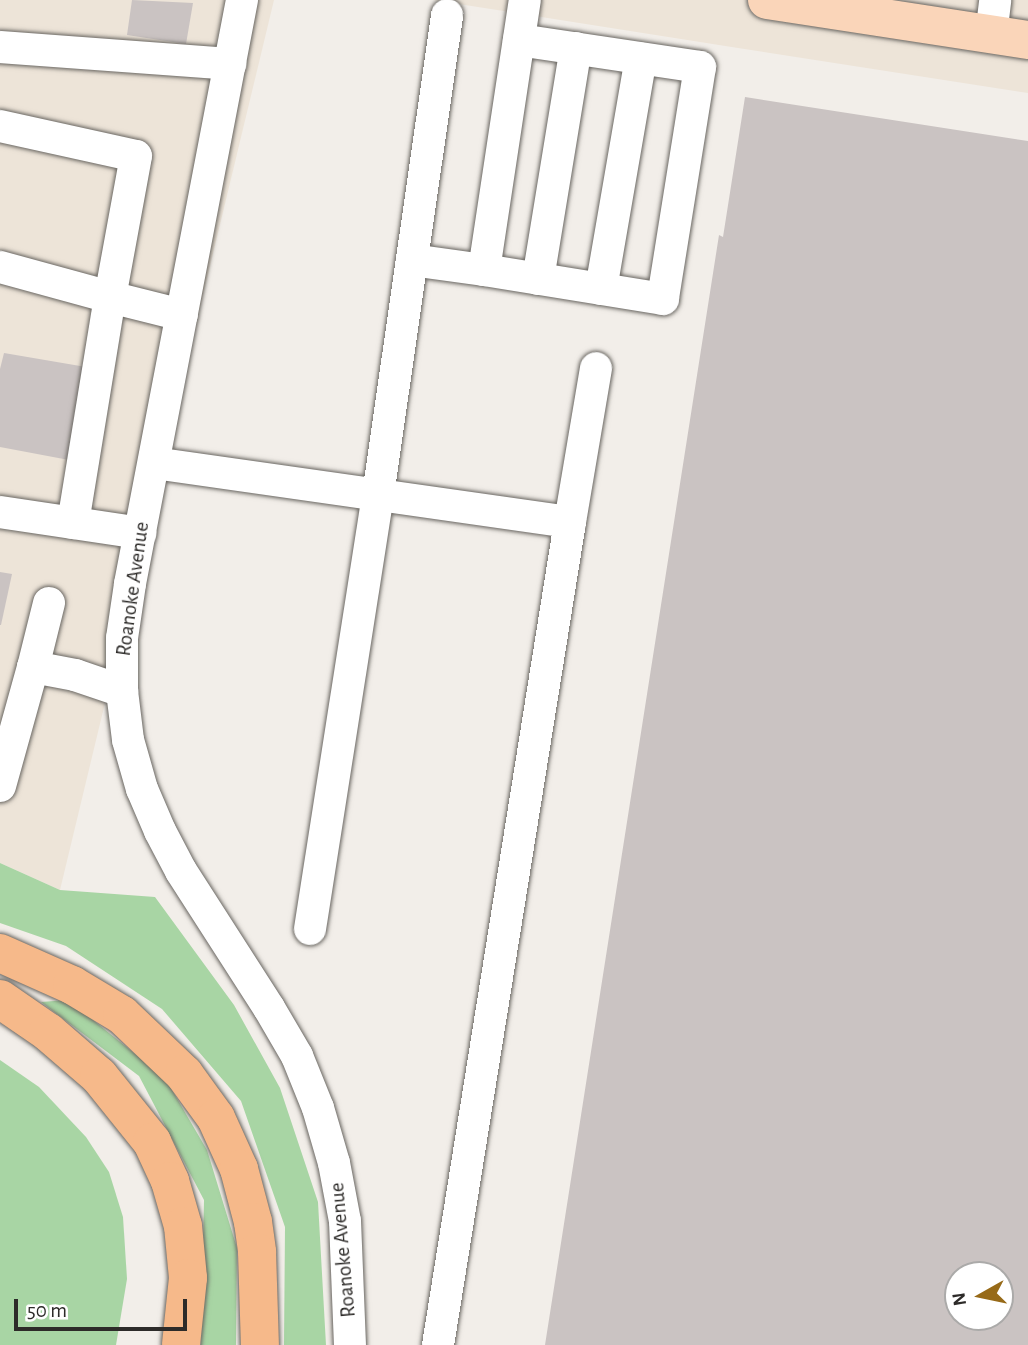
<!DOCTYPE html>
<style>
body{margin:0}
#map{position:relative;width:1028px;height:1345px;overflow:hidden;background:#f2eee9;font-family:"Alegreya Sans",sans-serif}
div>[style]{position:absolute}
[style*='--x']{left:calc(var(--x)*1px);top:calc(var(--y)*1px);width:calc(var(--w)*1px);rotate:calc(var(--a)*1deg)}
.built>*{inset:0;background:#ede4d8}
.green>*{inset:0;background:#a8d5a4}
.building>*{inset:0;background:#cac3c2}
.roads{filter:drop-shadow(0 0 2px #696661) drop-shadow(0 0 2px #696661)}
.minor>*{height:32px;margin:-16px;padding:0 16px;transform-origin:16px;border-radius:16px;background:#fff}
.major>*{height:38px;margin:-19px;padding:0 19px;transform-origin:19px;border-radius:19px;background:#fad5b9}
.highway>*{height:38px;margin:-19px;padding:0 19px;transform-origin:19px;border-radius:19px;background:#f6b98a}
span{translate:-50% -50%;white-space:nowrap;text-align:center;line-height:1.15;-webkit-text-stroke:5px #fff;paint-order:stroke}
.street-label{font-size:21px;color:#2d2b29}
.north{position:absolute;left:944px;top:1261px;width:70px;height:70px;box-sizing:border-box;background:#fff;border:2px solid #abaaa9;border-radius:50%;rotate:261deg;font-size:19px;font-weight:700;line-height:28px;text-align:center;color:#2d2b29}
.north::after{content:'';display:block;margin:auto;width:24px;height:32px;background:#976a18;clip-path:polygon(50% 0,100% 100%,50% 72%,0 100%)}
.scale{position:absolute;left:14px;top:1299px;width:173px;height:32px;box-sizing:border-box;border:4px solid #2d2b29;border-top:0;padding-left:9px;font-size:21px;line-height:24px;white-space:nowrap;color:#2d2b29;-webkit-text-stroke:5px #fff;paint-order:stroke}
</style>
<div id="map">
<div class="built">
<div style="clip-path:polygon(0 0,274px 0,60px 890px,0 863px)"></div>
<div style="clip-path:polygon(433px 0,1028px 0,1028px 93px,738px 48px)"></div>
</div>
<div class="green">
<div style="clip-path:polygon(0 863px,60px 890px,155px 897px,234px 1005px,280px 1088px,318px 1202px,326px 1345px,284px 1345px,285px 1227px,241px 1101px,162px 1009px,66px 946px,0 923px)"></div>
<div style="clip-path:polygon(68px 1000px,165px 1078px,207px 1150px,237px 1248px,236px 1345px,201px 1345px,204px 1200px,139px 1076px,41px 1002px)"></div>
<div style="clip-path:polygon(0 1060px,39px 1087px,86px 1137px,109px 1172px,123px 1217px,127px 1279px,116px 1345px,0 1345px)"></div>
</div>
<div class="building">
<div style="clip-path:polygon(132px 0,193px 3px,186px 44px,127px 35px)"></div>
<div style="clip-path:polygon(evenodd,745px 97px,1028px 141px,1028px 1345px,545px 1345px,719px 235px,723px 237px,745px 97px,958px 1275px,1000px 1275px,1000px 1317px,958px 1317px,958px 1275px)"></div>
<div style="clip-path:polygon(4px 353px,86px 367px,69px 460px,0 447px,0 369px)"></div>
<div style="clip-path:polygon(0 572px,12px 574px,1px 625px,0 625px)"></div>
</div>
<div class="roads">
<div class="minor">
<div style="--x:242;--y:0;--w:595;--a:100.86"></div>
<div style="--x:130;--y:584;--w:55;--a:98.4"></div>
<div style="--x:122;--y:638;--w:53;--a:90"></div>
<div style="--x:122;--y:691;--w:49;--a:83"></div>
<div style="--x:128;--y:740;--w:51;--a:74.1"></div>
<div style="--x:142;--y:789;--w:46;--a:66.8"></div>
<div style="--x:160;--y:831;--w:45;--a:62.3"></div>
<div style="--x:181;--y:871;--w:163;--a:57.3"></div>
<div style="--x:269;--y:1008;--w:56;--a:59.7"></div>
<div style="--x:297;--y:1056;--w:56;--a:68"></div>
<div style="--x:318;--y:1108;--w:57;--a:73.8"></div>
<div style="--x:334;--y:1163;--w:59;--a:79.3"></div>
<div style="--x:345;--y:1221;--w:124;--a:87.7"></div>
<div style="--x:991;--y:35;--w:35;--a:-83"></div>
<div style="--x:519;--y:40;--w:183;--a:8.5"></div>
<div style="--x:700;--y:67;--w:235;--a:99.1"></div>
<div style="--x:663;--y:299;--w:181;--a:-170.8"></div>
<div style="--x:484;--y:270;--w:273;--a:-81.4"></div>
<div style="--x:0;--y:47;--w:231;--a:4.2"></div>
<div style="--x:0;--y:126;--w:139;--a:12.4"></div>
<div style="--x:136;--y:156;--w:143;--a:100.4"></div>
<div style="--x:110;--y:297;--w:74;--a:14"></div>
<div style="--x:412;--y:260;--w:73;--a:7.9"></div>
<div style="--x:0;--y:267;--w:114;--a:15.3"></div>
<div style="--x:110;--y:297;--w:229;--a:99.3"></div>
<div style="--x:538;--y:279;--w:234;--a:-80.7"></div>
<div style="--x:601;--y:289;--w:234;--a:-80.2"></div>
<div style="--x:154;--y:463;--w:420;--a:8.1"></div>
<div style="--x:570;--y:522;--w:834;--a:99.11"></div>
<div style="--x:0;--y:512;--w:142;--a:8.5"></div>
<div style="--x:570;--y:522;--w:156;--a:-80.4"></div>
<div style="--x:49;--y:603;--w:66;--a:104"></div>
<div style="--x:33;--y:667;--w:43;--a:10.8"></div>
<div style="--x:75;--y:675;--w:50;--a:18.8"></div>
<div style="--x:0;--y:786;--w:123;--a:-74.5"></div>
<div style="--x:310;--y:929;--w:439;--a:-81.1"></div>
<div style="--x:378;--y:495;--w:485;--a:-81.8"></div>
</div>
<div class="major">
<div style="--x:767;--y:0;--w:264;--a:8.7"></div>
</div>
<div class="highway">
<div style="--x:0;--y:953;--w:79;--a:24"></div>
<div style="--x:72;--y:985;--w:58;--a:31"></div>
<div style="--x:122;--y:1015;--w:86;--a:43.6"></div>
<div style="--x:184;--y:1074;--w:54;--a:54"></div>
<div style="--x:216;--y:1118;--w:56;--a:65.7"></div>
<div style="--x:239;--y:1169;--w:55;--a:75.2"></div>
<div style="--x:253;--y:1222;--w:30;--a:82"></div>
<div style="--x:257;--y:1252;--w:93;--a:88.2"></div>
<div style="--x:0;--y:999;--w:58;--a:34.5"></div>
<div style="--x:48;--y:1032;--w:67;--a:40.8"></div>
<div style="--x:99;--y:1076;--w:85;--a:51.2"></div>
<div style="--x:152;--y:1142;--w:43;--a:65.2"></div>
<div style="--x:170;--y:1181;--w:47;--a:73.9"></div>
<div style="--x:183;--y:1226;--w:52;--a:84.5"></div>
<div style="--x:188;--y:1278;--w:67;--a:96"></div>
</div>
</div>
<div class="street-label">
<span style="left:133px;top:589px;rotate:-82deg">Roanoke Avenue</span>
<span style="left:343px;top:1250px;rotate:-95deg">Roanoke Avenue</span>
</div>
<div class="north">N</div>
<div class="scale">50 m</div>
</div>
